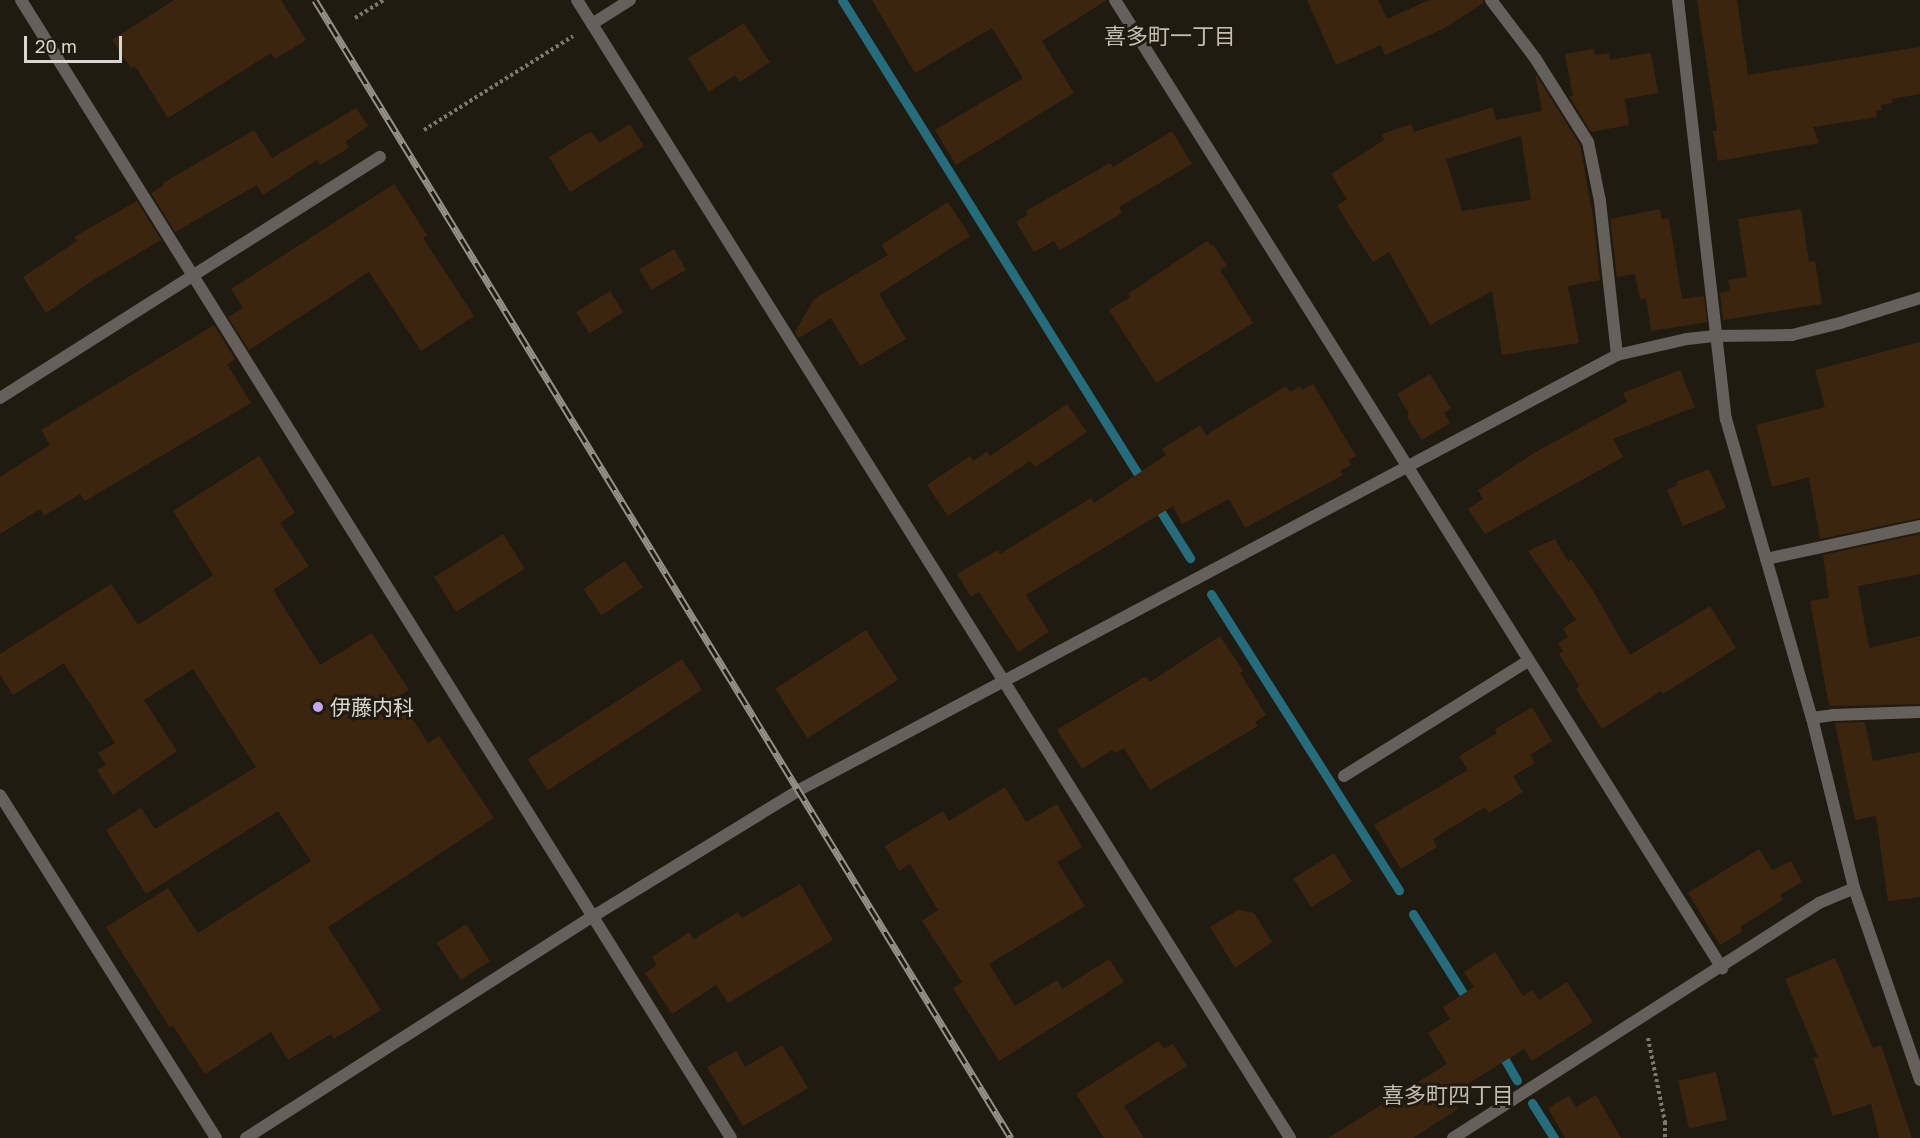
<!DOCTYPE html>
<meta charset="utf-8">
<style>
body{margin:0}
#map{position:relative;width:1920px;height:1138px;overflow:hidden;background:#201b10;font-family:"Golos Text","Noto Sans JP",sans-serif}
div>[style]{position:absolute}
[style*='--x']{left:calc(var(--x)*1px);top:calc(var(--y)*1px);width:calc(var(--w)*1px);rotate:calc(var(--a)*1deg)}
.stream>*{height:9px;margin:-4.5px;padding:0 4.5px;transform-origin:4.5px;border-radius:4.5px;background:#256c7d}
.building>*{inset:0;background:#3c250f;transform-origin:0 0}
.path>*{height:4px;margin-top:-2px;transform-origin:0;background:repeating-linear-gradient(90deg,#7d786f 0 3px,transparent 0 6px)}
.minor>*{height:12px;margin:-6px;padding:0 6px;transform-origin:6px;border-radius:6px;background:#65605b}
.tertiary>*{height:12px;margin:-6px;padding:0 6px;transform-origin:6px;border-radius:6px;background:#65605b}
.rail>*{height:7px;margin-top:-3.5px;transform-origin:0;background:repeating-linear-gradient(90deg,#201b10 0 14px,#959088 0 28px);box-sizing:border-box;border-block:2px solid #959088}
.dots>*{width:16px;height:16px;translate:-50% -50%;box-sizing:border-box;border:3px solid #201b10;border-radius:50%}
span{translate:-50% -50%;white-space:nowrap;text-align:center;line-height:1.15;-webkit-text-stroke:6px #201b10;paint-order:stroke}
.poi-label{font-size:21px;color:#dbd7d0}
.left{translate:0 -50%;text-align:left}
.neighbourhood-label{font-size:22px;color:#c5beb0}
.scale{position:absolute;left:24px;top:36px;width:98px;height:27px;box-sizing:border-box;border:3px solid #dbd7d0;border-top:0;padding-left:8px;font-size:18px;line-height:21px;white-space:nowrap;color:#dbd7d0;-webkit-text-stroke:4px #201b10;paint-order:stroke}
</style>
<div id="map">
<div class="stream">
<div style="--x:842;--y:0;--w:568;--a:58.02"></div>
<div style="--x:1156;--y:504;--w:64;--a:57.8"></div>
<div style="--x:1211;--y:594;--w:351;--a:57.6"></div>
<div style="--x:1413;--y:914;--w:107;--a:57.7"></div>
<div style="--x:1500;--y:1051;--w:34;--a:60"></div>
<div style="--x:1532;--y:1103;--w:41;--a:57.8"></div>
</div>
<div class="building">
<div style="clip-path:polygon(174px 0,281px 0,306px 40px,275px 59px,271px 53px,168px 118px,135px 66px,131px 68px,112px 40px)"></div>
<div style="clip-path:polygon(872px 0,1107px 0,1042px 41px,1074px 93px,956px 165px,935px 130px,1023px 78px,992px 28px,915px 73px)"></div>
<div style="clip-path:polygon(1307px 0,1378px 0,1387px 19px,1429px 0,1483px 0,1483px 3px,1445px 28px,1385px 55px,1381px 45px,1336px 65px)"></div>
<div style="clip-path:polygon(1697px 0,1737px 0,1748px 75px,1920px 47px,1920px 94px,1892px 99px,1892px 103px,1881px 105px,1882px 110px,1876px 110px,1877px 117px,1813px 127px,1819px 143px,1718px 161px,1713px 131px,1717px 131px)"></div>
<div style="clip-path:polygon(744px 23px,770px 62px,740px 82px,735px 75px,709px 92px,688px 58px)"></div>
<div style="clip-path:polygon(1594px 49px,1595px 55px,1609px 53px,1610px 60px,1651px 53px,1658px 93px,1625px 99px,1629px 125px,1591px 132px,1569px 96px,1573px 96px,1565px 54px)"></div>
<div style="clip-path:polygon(evenodd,1535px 73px,1580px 145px,1593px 217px,1600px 280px,1568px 286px,1579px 343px,1502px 355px,1492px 291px,1430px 325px,1389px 252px,1373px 262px,1337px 206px,1347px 199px,1331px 174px,1384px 140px,1382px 134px,1411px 124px,1414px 132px,1493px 107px,1496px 120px,1542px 111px,1535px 73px,1521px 136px,1531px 200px,1462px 211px,1446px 159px,1521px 136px)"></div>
<div style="clip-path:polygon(356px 108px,368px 126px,345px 142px,349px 148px,320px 165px,317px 160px,263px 195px,257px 185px,175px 232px,151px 193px,164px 185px,163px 183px,254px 130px,272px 158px)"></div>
<div style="clip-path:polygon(630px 124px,644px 146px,570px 192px,549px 157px,586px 134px,592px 132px,599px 143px)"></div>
<div style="clip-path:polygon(1172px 131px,1192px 164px,1119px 207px,1122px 213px,1060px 250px,1054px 241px,1034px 252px,1016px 222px,1028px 215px,1026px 211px,1110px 163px,1113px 167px)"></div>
<div style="clip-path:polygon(394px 184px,427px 235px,423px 238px,474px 316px,421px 351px,369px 272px,249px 350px,228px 317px,243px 308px,231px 289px)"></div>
<div style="clip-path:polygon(137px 201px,161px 240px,90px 282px,46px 313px,23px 277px,77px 241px,74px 237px)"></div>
<div style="clip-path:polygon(948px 202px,970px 236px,879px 294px,906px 339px,860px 366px,831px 318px,799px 338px,795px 332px,814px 299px,888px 255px,881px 245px)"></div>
<div style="clip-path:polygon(1660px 209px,1662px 219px,1669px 218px,1682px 299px,1704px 296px,1707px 322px,1651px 331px,1646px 298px,1640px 299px,1635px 274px,1617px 277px,1610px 219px)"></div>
<div style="clip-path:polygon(1801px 209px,1809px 262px,1815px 261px,1822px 304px,1723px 320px,1720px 293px,1730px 291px,1728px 280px,1747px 277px,1738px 219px)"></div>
<div style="clip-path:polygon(1207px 241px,1211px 246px,1213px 244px,1227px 266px,1220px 270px,1253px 323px,1156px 383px,1109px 310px,1130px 297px,1128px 294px)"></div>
<div style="left:674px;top:249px;width:24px;height:40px;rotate:60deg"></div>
<div style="left:610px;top:291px;width:25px;height:40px;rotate:58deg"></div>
<div style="clip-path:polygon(214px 325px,235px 359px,227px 364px,251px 403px,85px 501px,80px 494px,44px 516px,40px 509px,0 534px,0 477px,50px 445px,41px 430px)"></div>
<div style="clip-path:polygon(1920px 342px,1920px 518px,1820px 539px,1809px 477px,1772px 487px,1756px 425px,1825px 407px,1815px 370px)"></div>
<div style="clip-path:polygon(1680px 370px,1695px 407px,1613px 439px,1623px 457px,1485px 534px,1468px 509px,1483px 499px,1478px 490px,1534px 453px,1627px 402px,1623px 393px)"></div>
<div style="clip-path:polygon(1430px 374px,1451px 408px,1444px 413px,1450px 423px,1422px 440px,1407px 417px,1409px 414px,1397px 394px)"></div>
<div style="clip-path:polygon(1313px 384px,1356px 456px,1348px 460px,1351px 465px,1340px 471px,1343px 475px,1245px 528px,1229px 499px,1182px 524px,1173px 506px,1026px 595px,1049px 632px,1018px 652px,979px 592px,971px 597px,957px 574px,998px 550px,1000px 554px,1091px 498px,1094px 503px,1166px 455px,1162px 449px,1200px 425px,1206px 435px,1286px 386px,1290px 392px,1300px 386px,1302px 390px)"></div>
<div style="clip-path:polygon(1067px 404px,1087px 432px,1035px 467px,1030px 461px,948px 516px,927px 485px,970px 456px,973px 461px,987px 452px,990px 456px)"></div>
<div style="clip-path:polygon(259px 456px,295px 513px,280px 523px,309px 566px,273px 590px,320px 665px,372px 633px,409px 690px,398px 697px,428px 743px,439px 736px,494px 818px,328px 927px,381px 1010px,334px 1039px,331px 1034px,288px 1060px,271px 1032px,205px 1074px,173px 1026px,170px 1028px,106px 927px,168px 888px,198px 933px,311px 861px,278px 811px,146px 894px,106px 830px,141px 808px,155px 829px,256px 767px,193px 669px,144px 700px,177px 751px,113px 795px,97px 770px,106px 765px,98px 753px,115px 743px,64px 663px,13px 695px,0 675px,0 654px,111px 584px,138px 625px,213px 575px,173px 511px)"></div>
<div style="clip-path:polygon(1709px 469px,1726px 508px,1683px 526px,1667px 490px,1677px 485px,1676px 482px)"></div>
<div style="left:503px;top:534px;width:41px;height:81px;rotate:58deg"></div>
<div style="clip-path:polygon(1920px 534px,1920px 574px,1858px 586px,1869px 648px,1920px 636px,1920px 704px,1829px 706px,1810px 601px,1829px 598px,1823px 555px)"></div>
<div style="clip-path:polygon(1555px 539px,1568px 562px,1571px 559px,1593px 591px,1630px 655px,1710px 606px,1736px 648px,1663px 694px,1661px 691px,1602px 729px,1576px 689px,1579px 686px,1559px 654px,1563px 651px,1558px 643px,1568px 637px,1563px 628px,1576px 620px,1528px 551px)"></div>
<div style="left:625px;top:561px;width:32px;height:50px;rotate:56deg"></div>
<div style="left:866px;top:630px;width:59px;height:108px;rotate:57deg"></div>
<div style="clip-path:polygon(1220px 636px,1243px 671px,1240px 673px,1266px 715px,1255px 722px,1258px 726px,1150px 790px,1124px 748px,1115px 753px,1112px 750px,1082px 769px,1057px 730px,1146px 676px,1150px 682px)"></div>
<div style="left:682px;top:659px;width:37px;height:184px;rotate:57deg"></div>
<div style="clip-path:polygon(1532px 707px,1552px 741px,1530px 755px,1535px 763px,1513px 776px,1523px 792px,1489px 813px,1485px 807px,1433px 839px,1437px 847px,1401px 869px,1374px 825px,1468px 770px,1459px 756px,1497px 733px,1495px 729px)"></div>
<div style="clip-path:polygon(1865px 722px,1873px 761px,1920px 752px,1920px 897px,1888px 901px,1876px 816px,1855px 820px,1835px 723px)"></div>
<div style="clip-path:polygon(1005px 787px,1026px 822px,1057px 804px,1082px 847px,1057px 862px,1085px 906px,989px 964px,1015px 1006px,1057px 980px,1062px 989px,1109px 959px,1124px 982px,999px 1061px,953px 988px,962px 982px,922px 921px,938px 910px,910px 864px,899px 871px,885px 846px,943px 811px,949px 821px)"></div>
<div style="clip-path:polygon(1759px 849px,1772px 870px,1791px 861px,1802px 882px,1780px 895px,1783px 900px,1740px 927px,1743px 931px,1720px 945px,1688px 893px)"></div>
<div style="left:1334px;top:853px;width:34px;height:48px;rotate:58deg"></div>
<div style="clip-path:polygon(800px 884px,833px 940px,728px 1003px,716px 985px,672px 1014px,645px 973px,657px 965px,652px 957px,689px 932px,694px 939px,738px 912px,742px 918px)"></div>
<div style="clip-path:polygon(1238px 910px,1254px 913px,1272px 942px,1235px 968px,1210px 927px)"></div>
<div style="left:466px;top:924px;width:44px;height:35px;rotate:57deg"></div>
<div style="clip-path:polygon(1495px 952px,1523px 996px,1532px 990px,1539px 1000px,1567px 982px,1593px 1022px,1532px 1061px,1524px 1049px,1450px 1095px,1458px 1109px,1413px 1138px,1328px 1138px,1447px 1064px,1428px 1033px,1450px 1019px,1443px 1007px,1474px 987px,1464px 972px)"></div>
<div style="clip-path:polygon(1835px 958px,1873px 1048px,1881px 1045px,1912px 1138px,1879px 1138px,1871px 1104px,1833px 1116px,1813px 1058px,1818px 1057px,1785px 979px)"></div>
<div style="clip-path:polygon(1159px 1041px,1163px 1049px,1173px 1044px,1187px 1066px,1124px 1106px,1144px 1138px,1104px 1138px,1076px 1094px)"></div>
<div style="clip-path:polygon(782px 1045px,808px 1088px,743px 1126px,707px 1067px,736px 1051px,745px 1067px)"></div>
<div style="left:1716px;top:1072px;width:49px;height:39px;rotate:77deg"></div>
<div style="clip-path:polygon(1596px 1095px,1621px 1138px,1565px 1138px,1548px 1108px,1569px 1096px,1576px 1107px)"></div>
</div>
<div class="path">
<div style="--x:355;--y:18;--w:34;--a:-32"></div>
<div style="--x:424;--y:130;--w:176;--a:-32.2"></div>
<div style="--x:1648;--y:1038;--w:86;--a:78.6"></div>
<div style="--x:1665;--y:1122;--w:16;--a:90"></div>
</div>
<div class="minor">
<div style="--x:21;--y:0;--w:1341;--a:58.04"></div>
<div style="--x:577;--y:0;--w:1343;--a:57.93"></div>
<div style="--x:1115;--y:0;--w:1143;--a:57.91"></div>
<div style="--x:1491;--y:0;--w:73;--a:52.8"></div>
<div style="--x:1535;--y:58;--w:99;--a:57.8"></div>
<div style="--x:1588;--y:142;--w:60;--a:78.5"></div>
<div style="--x:1600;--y:201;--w:155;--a:83.7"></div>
<div style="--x:592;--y:24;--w:45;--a:-32.3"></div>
<div style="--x:0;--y:398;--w:450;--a:-32.4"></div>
<div style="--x:1766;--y:559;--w:157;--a:-12.1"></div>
<div style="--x:1812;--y:718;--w:21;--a:-8"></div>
<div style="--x:1833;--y:715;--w:87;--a:-2"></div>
<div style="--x:1344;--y:776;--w:217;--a:-32"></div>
<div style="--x:0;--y:795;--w:405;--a:57.8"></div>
<div style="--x:246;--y:1138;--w:411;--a:-32.6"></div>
<div style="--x:592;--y:917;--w:243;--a:-31.5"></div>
<div style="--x:799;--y:790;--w:926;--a:-28"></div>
<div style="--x:1617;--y:355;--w:72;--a:-12.9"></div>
<div style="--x:1687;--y:339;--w:28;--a:-6"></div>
<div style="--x:1715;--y:336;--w:77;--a:-0.7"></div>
<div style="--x:1792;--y:335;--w:49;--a:-14"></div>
<div style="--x:1840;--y:323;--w:84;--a:-17.4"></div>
<div style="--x:1453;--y:1138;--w:435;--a:-32.7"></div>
<div style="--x:1819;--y:903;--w:38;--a:-23"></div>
</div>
<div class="tertiary">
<div style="--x:1678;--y:0;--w:422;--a:83.5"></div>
<div style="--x:1726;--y:419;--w:311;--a:74"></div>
<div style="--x:1812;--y:718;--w:175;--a:76.1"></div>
<div style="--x:1854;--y:888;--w:203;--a:71"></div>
</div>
<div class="rail">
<div style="--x:315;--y:0;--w:1334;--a:58.55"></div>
</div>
<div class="dots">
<div style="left:318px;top:707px;background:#c9a5ee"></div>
</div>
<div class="poi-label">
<span class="left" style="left:330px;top:707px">伊藤内科</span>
</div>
<div class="neighbourhood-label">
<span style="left:1170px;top:36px">喜多町一丁目</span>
<span style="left:1448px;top:1095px">喜多町四丁目</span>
</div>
<div class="scale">20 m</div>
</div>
